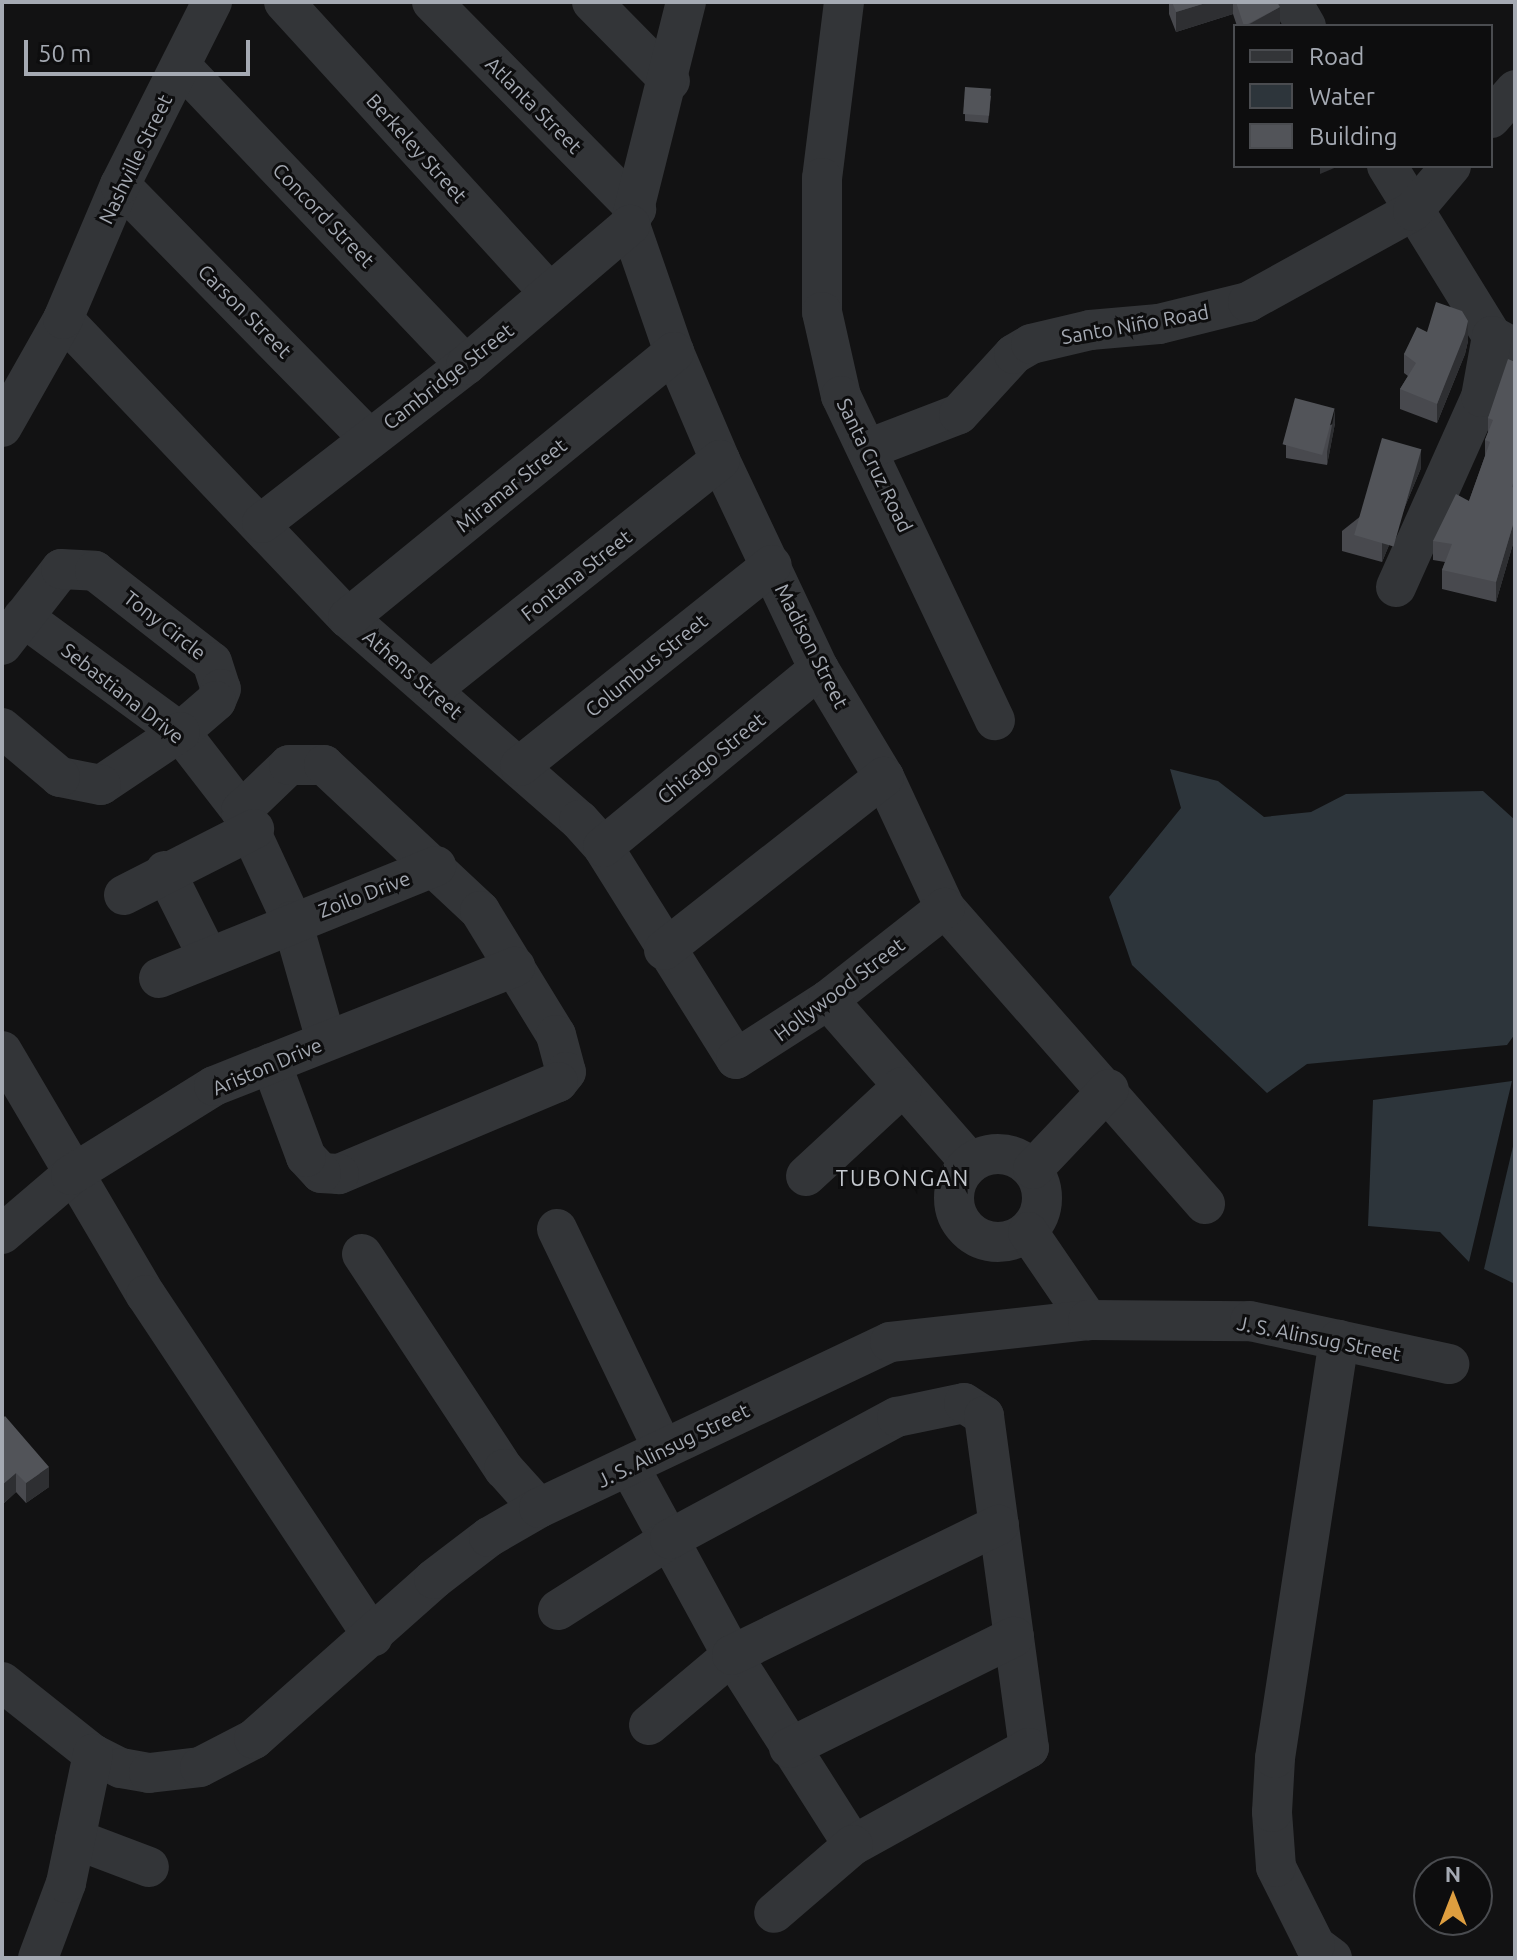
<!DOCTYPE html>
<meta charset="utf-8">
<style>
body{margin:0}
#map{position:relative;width:1517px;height:1960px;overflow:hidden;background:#121213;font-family:Ubuntu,sans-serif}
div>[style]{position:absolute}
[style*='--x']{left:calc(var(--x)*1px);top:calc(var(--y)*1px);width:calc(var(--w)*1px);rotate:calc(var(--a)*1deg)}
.water>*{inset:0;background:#2d353b}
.minor>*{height:40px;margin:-20px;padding:0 20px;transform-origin:20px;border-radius:20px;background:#333538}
.minor>.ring{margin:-20px;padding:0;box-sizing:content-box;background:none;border:40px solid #333538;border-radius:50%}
.wall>*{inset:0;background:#48494e}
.shaded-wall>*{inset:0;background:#2e2f32}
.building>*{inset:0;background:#525459;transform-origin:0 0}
span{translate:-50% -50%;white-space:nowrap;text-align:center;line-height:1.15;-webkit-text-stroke:6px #0d0d0e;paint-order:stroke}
.street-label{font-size:20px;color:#a5aab3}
.neighbourhood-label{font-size:22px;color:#c5c9cf;letter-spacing:2px}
.frame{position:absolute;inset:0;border:4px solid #a5aab3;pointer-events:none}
.legend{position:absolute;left:1233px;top:24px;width:260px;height:144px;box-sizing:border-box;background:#0d0d0e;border:2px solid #4a4c50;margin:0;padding:10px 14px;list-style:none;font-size:24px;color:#a5aab3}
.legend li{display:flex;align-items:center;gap:16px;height:40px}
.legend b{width:40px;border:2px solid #4a4c50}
.north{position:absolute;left:1413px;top:1856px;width:80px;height:80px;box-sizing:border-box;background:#0d0d0e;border:2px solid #4a4c50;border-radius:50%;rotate:0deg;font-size:22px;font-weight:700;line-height:32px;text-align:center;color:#a5aab3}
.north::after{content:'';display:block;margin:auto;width:28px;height:36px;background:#de9e3f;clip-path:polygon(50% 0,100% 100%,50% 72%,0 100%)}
.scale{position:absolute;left:24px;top:40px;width:226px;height:36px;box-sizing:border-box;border:4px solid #a5aab3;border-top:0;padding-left:10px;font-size:24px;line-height:28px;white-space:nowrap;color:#a5aab3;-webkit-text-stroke:6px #0d0d0e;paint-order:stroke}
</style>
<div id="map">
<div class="water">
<div style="clip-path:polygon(1170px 769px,1218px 781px,1264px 817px,1311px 812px,1346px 794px,1483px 791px,1515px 820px,1515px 1034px,1507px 1045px,1307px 1064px,1267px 1093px,1132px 965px,1109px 897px,1181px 808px)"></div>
<div style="clip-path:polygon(1512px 1081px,1469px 1262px,1440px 1232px,1368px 1226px,1373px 1100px)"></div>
<div style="clip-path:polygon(1515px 1138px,1515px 1284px,1484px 1269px)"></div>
</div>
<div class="minor">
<div style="--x:284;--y:2;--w:394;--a:47.6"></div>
<div style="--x:432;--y:2;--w:291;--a:45.4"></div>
<div style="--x:592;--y:2;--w:111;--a:45.4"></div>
<div style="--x:686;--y:2;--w:230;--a:104.1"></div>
<div style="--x:630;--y:225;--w:134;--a:70.9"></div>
<div style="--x:674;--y:352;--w:117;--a:66.9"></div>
<div style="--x:720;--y:460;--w:231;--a:64.7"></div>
<div style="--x:819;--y:669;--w:126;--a:59"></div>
<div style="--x:884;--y:777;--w:145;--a:65"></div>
<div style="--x:945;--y:908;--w:394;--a:48.7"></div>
<div style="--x:844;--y:2;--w:177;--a:97.1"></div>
<div style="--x:822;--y:178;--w:134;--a:90"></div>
<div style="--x:822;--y:312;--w:86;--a:77.3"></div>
<div style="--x:841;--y:396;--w:359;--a:64.6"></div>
<div style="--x:1292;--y:2;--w:28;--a:60"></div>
<div style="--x:181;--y:66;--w:413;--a:46.4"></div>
<div style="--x:1491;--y:118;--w:37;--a:-49"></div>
<div style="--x:1387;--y:166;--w:200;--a:58.3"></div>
<div style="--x:1492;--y:336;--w:26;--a:28"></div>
<div style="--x:120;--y:185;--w:355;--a:45.5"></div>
<div style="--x:63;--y:319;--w:413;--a:46.4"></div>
<div style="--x:348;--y:618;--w:307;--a:41.2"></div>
<div style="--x:579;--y:820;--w:36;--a:48"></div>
<div style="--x:603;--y:847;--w:250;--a:57.9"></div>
<div style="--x:736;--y:1059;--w:109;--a:-32.7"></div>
<div style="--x:828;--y:1000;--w:149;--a:-38.2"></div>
<div style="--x:2;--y:427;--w:124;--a:-60.5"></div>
<div style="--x:63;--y:319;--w:146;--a:-67"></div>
<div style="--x:120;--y:185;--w:205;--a:-63.3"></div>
<div style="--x:868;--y:449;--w:97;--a:-21"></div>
<div style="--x:959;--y:414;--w:81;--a:-47.5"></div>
<div style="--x:1014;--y:354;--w:20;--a:-30"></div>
<div style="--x:1031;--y:344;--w:61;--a:-13.3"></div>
<div style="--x:1090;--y:330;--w:69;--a:-5"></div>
<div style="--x:1159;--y:324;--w:92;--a:-13.9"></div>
<div style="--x:1248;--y:302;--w:188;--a:-28.9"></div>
<div style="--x:1413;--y:211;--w:59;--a:-49.8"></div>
<div style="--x:262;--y:523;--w:258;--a:-37.8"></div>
<div style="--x:466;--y:365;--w:216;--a:-40.5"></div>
<div style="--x:1396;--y:587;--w:208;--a:-65.9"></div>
<div style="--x:1481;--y:397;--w:62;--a:-79.8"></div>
<div style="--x:23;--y:617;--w:195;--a:36.2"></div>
<div style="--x:180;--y:732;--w:100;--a:52.3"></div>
<div style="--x:241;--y:811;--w:121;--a:65.1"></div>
<div style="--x:292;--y:921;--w:124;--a:74.1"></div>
<div style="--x:348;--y:618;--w:421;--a:-39.2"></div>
<div style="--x:2;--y:645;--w:96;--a:-52.2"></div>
<div style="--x:61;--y:569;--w:34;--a:3"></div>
<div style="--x:95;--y:571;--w:148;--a:37.9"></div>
<div style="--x:212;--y:662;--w:28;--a:72"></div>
<div style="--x:221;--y:689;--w:13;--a:113"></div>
<div style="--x:216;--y:701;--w:48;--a:139.3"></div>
<div style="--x:180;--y:732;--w:95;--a:146.1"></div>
<div style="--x:101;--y:785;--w:42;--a:-169"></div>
<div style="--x:60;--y:777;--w:76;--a:-139.8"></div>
<div style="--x:432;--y:689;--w:368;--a:-38.5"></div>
<div style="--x:520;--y:766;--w:322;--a:-38.6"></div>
<div style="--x:241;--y:811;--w:66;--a:-43.8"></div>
<div style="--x:289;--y:765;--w:35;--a:0"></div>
<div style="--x:324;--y:765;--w:214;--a:43.1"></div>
<div style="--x:480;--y:911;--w:145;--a:58.5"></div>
<div style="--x:556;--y:1035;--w:38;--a:75"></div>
<div style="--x:566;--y:1072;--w:13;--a:129"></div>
<div style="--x:558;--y:1082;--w:238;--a:157.2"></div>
<div style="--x:339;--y:1174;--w:18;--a:-177"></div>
<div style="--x:321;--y:1173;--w:22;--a:-133"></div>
<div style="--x:306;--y:1157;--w:100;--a:-110.4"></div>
<div style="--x:603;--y:847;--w:280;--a:-39.5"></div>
<div style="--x:165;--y:871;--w:94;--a:63.4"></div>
<div style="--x:124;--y:895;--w:146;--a:-26.9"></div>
<div style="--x:664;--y:950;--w:280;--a:-38.2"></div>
<div style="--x:159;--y:978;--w:299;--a:-22"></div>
<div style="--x:828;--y:1000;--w:215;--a:48.8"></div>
<div style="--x:2;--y:1051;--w:283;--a:59.5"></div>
<div style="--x:146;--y:1295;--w:410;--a:56.4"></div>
<div class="ring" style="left:954px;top:1154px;width:48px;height:48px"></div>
<div style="--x:1033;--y:1169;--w:110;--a:-46.5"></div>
<div style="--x:806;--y:1176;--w:131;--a:-42.8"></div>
<div style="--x:557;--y:1229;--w:244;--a:64.3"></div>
<div style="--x:1028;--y:1232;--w:107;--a:55.7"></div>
<div style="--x:2;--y:1234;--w:91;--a:-40.5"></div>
<div style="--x:71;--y:1175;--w:168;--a:-31.9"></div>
<div style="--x:214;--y:1086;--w:324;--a:-21.6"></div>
<div style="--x:362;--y:1254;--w:258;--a:56.6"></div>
<div style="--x:504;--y:1469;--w:52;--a:48.1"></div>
<div style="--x:630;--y:1468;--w:213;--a:61.4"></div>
<div style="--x:732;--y:1655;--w:225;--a:57.5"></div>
<div style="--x:558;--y:1610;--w:133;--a:-32.4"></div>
<div style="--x:670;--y:1539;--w:258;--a:-28.3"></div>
<div style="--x:897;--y:1417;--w:68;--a:-11.8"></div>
<div style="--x:964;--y:1403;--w:24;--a:33"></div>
<div style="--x:984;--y:1416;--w:335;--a:82.3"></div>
<div style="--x:1029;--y:1748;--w:201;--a:151.1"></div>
<div style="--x:853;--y:1845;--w:104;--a:139.3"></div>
<div style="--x:2;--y:1682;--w:116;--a:38.4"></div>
<div style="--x:93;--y:1754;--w:31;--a:27"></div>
<div style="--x:121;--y:1768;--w:28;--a:10"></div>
<div style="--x:149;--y:1773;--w:51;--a:-6.7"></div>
<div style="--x:200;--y:1767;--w:61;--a:-27.4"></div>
<div style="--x:254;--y:1739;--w:241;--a:-41.6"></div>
<div style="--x:434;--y:1579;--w:69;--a:-37.4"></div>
<div style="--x:489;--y:1537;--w:58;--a:-30.1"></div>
<div style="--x:539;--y:1508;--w:388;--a:-25.3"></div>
<div style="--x:890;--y:1342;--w:199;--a:-6.3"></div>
<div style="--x:1088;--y:1320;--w:162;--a:0.4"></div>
<div style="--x:1250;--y:1321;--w:204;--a:12.2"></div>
<div style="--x:649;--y:1725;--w:109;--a:-40.1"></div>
<div style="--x:732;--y:1655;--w:297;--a:-26"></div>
<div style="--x:789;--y:1748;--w:251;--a:-26.3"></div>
<div style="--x:75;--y:1839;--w:79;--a:20.7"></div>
<div style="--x:38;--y:1958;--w:80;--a:-69.5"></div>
<div style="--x:66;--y:1883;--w:132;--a:-78.2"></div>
<div style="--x:1332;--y:1958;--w:21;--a:-143"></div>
<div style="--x:1315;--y:1945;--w:87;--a:-116.6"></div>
<div style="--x:1276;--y:1867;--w:55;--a:-94.2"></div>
<div style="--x:1272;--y:1812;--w:54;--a:-86.8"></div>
<div style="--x:1275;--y:1758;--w:423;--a:-81.3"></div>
</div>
<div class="wall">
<div style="clip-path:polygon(1169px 2px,1277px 2px,1280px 26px,1237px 26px,1233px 14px,1176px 32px,1169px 14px)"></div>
<div style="clip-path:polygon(965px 87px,991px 96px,988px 123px,965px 121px)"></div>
<div style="clip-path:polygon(1427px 332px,1468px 341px,1465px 354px,1437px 423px,1400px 409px,1400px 389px,1408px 376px,1404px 373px,1404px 354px)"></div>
<div style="clip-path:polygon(1515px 361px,1515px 537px,1496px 602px,1442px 589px,1442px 570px,1445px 562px,1433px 560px,1433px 541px,1469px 501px,1485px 456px,1485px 440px,1488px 432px,1488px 418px)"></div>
<div style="clip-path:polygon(1335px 423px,1327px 465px,1286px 458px,1286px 445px)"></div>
<div style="clip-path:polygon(1421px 468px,1382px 562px,1342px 551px,1342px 531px)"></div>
<div style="clip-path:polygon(2px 1419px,49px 1487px,26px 1503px,16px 1492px,2px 1505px)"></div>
</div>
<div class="shaded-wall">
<div style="clip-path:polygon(1209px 2px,1233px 2px,1233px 14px,1176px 32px,1176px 12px)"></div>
<div style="clip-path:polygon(1280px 7px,1280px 26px,1246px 26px)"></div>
<div style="clip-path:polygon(1320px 166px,1339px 166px,1320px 174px)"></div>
<div style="clip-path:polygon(1468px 321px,1468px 341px,1465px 354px,1437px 423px,1437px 404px)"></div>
<div style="clip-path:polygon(1335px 409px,1335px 423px,1327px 465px,1327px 452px)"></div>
<div style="clip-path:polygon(1421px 449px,1421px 468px,1382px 562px,1382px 543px)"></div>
<div style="clip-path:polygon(1515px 518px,1515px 537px,1496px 602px,1496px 582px)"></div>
<div style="clip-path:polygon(49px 1467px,49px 1487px,26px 1503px,26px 1483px)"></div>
<div style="clip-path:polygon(16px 1473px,16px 1492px,2px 1505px,2px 1485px)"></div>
</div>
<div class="building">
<div style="clip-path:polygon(1172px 2px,1209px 2px,1176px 12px)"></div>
<div style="clip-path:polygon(1236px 2px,1277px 2px,1280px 7px,1244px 26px)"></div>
<div style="left:965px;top:87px;width:26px;height:27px;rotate:4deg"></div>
<div style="clip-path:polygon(1436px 302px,1462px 311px,1468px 321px,1465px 334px,1437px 404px,1400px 389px,1416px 363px,1404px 354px,1417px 327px,1427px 332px)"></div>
<div style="clip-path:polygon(1508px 359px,1515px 362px,1515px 361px,1515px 476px,1512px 487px,1515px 488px,1515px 518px,1496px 582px,1442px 570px,1452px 544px,1433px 541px,1456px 494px,1469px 501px,1490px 442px,1485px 440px,1493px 420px,1488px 418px)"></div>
<div style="left:1295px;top:398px;width:41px;height:48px;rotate:15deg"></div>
<div style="left:1382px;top:438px;width:41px;height:101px;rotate:16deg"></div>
<div style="clip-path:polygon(5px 1416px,49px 1467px,26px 1483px,16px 1473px,2px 1485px,2px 1419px)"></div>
</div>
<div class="street-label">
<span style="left:534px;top:105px;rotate:45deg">Atlanta Street</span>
<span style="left:417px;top:148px;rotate:48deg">Berkeley Street</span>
<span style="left:135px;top:159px;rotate:-64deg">Nashville Street</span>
<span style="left:324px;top:215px;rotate:46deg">Concord Street</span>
<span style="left:245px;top:311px;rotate:45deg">Carson Street</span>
<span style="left:1135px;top:324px;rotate:-10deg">Santo Niño Road</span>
<span style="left:448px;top:376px;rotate:-38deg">Cambridge Street</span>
<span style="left:875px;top:465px;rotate:64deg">Santa Cruz Road</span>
<span style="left:511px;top:485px;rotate:-39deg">Miramar Street</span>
<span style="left:576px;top:575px;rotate:-38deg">Fontana Street</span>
<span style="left:165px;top:625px;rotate:38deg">Tony Circle</span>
<span style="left:812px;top:646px;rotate:63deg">Madison Street</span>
<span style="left:646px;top:665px;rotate:-39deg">Columbus Street</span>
<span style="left:413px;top:674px;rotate:41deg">Athens Street</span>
<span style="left:123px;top:693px;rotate:38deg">Sebastiana Drive</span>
<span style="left:711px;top:758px;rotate:-39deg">Chicago Street</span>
<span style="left:364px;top:894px;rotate:-21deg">Zoilo Drive</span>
<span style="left:839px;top:989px;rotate:-37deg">Hollywood Street</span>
<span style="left:267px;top:1066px;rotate:-23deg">Ariston Drive</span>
<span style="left:1319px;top:1338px;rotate:11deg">J. S. Alinsug Street</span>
<span style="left:673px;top:1445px;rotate:-26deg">J. S. Alinsug Street</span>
</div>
<div class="neighbourhood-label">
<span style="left:903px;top:1178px">TUBONGAN</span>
</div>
<div class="frame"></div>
<ul class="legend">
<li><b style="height:10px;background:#333538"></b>Road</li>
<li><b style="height:22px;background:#2d353b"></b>Water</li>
<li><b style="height:22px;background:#525459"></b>Building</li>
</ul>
<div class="north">N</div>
<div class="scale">50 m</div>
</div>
